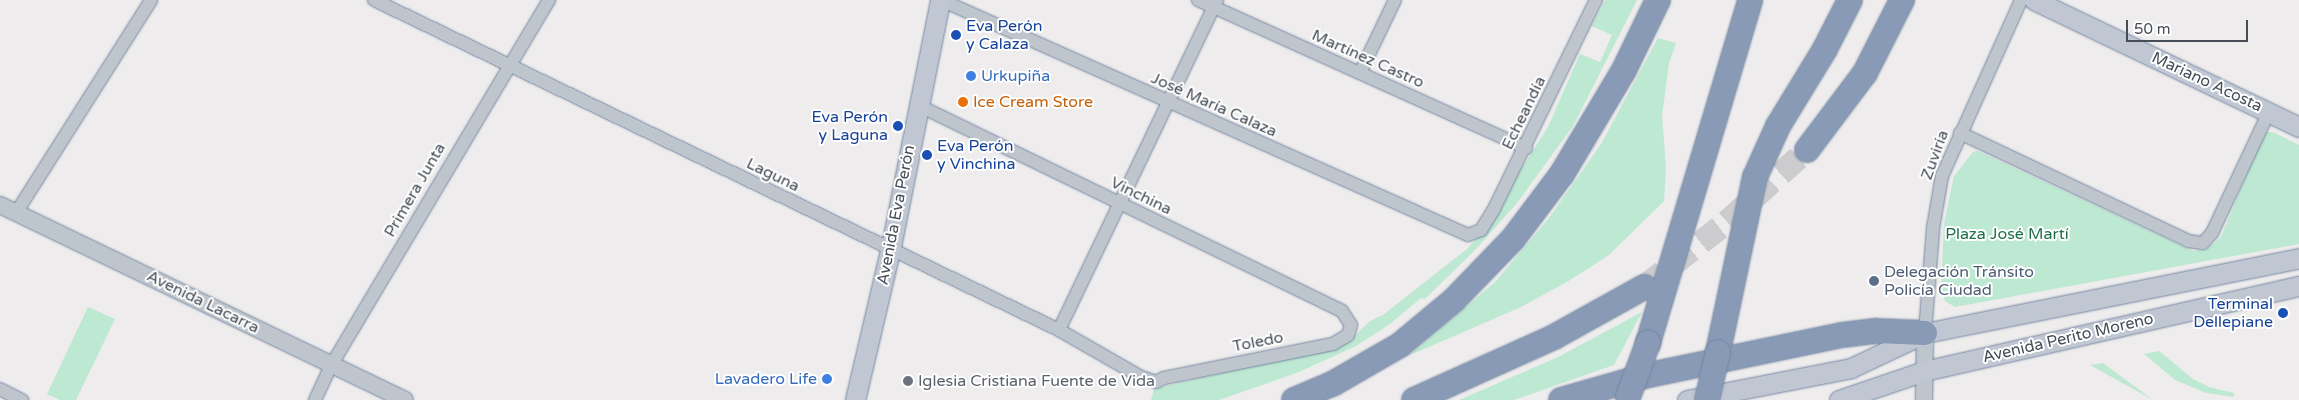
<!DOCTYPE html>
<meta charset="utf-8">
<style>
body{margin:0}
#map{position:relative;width:2299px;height:400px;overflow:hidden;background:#eeecec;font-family:"Varela Round",sans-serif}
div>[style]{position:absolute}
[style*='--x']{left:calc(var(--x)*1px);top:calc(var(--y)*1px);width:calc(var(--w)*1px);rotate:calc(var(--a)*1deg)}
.green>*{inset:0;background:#bde8d2}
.motorway-tunnel>*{height:24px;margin-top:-12px;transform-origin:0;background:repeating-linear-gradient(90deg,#ccccce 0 24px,transparent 0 36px)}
.roads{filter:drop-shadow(0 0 1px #7385a1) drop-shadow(0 0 1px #7385a1)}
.minor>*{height:12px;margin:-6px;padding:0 6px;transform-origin:6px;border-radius:6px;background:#bec5cd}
.tertiary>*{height:16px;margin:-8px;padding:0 8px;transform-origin:8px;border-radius:8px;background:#bec5cd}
.secondary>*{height:19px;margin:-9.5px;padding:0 9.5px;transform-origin:9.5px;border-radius:9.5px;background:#c0c7d3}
.motorway>*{height:24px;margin:-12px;padding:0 12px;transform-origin:12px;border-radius:12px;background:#889ab6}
.bridges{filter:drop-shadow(0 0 1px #7385a1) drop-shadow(0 0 1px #7385a1)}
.motorway-bridge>*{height:24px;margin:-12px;padding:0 12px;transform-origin:12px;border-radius:12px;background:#889ab6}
.dots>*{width:14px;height:14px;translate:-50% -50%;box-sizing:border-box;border:2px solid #fff;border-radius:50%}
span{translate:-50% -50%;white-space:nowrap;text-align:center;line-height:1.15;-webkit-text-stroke:4px #fff;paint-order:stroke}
.transit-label{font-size:16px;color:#164399}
.left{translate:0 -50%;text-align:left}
.right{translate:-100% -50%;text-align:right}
.street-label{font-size:16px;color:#464d57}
.shop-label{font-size:16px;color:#366cbe}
.food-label{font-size:16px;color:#c56008}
.park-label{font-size:16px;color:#206f4f}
.service-label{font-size:16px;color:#4e5e75}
.worship-label{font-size:16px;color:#5b616d}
.scale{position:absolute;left:2126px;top:20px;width:122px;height:22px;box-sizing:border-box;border:2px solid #464d57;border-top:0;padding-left:6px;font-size:15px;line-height:18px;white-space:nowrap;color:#464d57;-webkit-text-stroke:4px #fff;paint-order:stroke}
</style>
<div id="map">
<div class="green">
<div style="clip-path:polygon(1605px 0,1637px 0,1573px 126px,1517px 203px,1477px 248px,1425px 299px,1421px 298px,1390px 324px,1356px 346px,1299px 372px,1219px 400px,1151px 400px,1154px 389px,1348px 342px,1370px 321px,1383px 315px,1467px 249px,1480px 234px,1548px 127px,1580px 54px,1600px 62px,1612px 35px,1592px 26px)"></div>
<div style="clip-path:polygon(1658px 38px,1676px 43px,1669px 63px,1662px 116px,1666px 168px,1664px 201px,1609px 255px,1567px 282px,1521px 307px,1408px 356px,1495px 282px,1549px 218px,1601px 144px)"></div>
<div style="clip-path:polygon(2264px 132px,2273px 132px,2299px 145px,2299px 244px,1955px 307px,1945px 301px,1941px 289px,1944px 224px,1954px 176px,1973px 152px,1978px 151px,2193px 251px,2207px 249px,2221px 237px)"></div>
<div style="clip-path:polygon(88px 307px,115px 319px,76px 400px,60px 400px,47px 394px)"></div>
<div style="clip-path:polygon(1642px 312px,1614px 365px,1514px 400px,1459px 400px,1558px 357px)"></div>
<div style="clip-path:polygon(2159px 351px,2193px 379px,2209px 387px,2234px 393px,2234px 397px,2206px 393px,2175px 380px,2144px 354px)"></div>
<div style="clip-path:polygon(2103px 363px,2153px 400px,2090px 365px)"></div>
</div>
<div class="motorway-tunnel">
<div style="--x:1644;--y:287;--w:105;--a:-38.1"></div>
<div style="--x:1727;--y:222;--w:108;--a:-42"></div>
</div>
<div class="roads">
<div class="minor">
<div style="--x:374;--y:0;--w:760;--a:25.72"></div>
<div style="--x:1059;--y:330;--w:95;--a:29.8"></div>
<div style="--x:1141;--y:377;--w:16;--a:18"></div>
<div style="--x:1156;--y:382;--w:9;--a:-27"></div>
<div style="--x:1164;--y:378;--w:172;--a:-11.4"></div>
<div style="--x:1333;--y:344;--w:17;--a:-31"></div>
<div style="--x:1348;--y:335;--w:10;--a:-73"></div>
<div style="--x:1351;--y:325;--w:17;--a:-123"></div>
<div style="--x:1342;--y:311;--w:472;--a:-154.1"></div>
<div style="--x:941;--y:0;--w:577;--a:24.03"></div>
<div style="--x:1468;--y:235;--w:14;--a:-21"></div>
<div style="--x:1481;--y:230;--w:25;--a:-58"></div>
<div style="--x:1494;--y:209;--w:233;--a:-64"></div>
<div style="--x:1198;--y:0;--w:360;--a:24.3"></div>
<div style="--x:1360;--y:73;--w:81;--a:-64.4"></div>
<div style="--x:1960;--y:133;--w:252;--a:25.3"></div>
<div style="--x:2188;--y:241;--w:15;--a:8"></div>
<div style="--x:2203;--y:243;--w:13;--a:-48"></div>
<div style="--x:2212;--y:233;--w:134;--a:-64.8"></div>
<div style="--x:16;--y:213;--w:252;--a:-57.6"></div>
<div style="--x:1059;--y:330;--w:366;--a:-64.4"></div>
<div style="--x:1925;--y:333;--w:105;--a:-85.6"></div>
<div style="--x:1933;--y:228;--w:53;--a:-80.2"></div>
<div style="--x:1942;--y:176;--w:193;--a:-65.8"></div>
<div style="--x:0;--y:389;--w:25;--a:27"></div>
<div style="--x:315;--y:400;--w:40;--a:-65"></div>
<div style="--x:332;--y:364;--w:424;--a:-59.2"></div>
</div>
<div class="tertiary">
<div style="--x:0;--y:205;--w:449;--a:25.7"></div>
<div style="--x:1924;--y:400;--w:67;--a:-89.1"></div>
</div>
<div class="secondary">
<div style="--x:2034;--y:0;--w:294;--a:25.6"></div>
<div style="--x:855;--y:400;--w:153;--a:-76.8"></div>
<div style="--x:890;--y:251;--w:256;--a:-78.7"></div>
<div style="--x:1687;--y:400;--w:167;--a:-11"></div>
<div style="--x:1851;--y:368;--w:82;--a:-25.3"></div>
<div style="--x:1925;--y:333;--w:381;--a:-11.3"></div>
<div style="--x:1839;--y:400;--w:90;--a:-18.8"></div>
<div style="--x:1924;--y:371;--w:385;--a:-12.8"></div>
</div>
<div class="motorway">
<div style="--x:1807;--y:150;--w:96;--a:-53"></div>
<div style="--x:1865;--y:73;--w:82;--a:-63.1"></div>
<div style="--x:1648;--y:343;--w:358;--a:-73.4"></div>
<div style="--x:1718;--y:352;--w:179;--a:-78.1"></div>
<div style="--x:1755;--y:177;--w:56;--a:-65.7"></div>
<div style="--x:1778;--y:126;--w:90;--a:-58.6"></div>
<div style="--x:1825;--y:49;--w:55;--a:-63"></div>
<div style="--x:1294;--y:400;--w:43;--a:-23"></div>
<div style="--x:1334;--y:383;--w:76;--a:-29.9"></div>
<div style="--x:1400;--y:345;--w:70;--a:-39.8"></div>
<div style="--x:1454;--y:300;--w:85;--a:-46"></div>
<div style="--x:1513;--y:239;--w:81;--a:-53"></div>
<div style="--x:1562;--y:174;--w:121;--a:-59.2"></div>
<div style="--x:1624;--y:70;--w:78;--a:-64.1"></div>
<div style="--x:1414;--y:400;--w:154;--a:-24.2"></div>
<div style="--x:1554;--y:337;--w:103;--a:-29.1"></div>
<div style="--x:1561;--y:400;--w:91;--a:-15.9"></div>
<div style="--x:1649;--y:375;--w:197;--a:-11.7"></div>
<div style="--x:1842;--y:335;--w:35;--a:-7"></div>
<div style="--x:1877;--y:331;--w:48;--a:2.4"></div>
</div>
</div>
<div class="bridges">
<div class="motorway-bridge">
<div style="--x:1628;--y:397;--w:58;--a:-69.7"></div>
<div style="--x:1707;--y:400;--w:49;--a:-77.1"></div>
</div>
</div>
<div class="dots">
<div style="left:956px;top:35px;background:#1a4fb4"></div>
<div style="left:971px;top:76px;background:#3f7fe0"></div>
<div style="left:963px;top:102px;background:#e8710a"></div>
<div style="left:898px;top:126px;background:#1a4fb4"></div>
<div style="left:927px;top:155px;background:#1a4fb4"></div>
<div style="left:1874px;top:281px;background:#5c6f8a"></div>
<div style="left:2283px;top:313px;background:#1a4fb4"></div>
<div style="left:827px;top:379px;background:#3f7fe0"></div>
<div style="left:908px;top:381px;background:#6b7280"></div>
</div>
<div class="transit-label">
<span class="left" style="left:966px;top:35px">Eva Perón<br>y Calaza</span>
<span class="right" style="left:888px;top:126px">Eva Perón<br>y Laguna</span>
<span class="left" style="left:937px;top:155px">Eva Perón<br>y Vinchina</span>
<span class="right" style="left:2273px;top:313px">Terminal<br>Dellepiane</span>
</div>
<div class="street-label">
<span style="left:1368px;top:59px;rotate:24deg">Martínez Castro</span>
<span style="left:2207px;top:82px;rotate:25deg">Mariano Acosta</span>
<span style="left:1214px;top:105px;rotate:24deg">José María Calaza</span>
<span style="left:1524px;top:113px;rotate:-64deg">Echeandía</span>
<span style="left:1935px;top:155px;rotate:-70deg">Zuviría</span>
<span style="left:773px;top:175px;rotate:26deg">Laguna</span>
<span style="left:415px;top:190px;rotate:-60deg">Primera Junta</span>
<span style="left:1141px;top:196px;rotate:26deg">Vinchina</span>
<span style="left:896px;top:215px;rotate:-79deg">Avenida Eva Perón</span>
<span style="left:203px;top:302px;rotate:26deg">Avenida Lacarra</span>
<span style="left:2068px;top:338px;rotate:-13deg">Avenida Perito Moreno</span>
<span style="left:1258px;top:342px;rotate:-11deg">Toledo</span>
</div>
<div class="shop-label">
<span class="left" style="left:981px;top:76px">Urkupiña</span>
<span class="right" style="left:817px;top:379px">Lavadero Life</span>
</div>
<div class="food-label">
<span class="left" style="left:973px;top:102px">Ice Cream Store</span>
</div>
<div class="park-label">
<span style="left:2007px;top:234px">Plaza José Martí</span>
</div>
<div class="service-label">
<span class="left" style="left:1884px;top:281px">Delegación Tránsito<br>Policía Ciudad</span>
</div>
<div class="worship-label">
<span class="left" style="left:918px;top:381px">Iglesia Cristiana Fuente de Vida</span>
</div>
<div class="scale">50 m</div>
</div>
